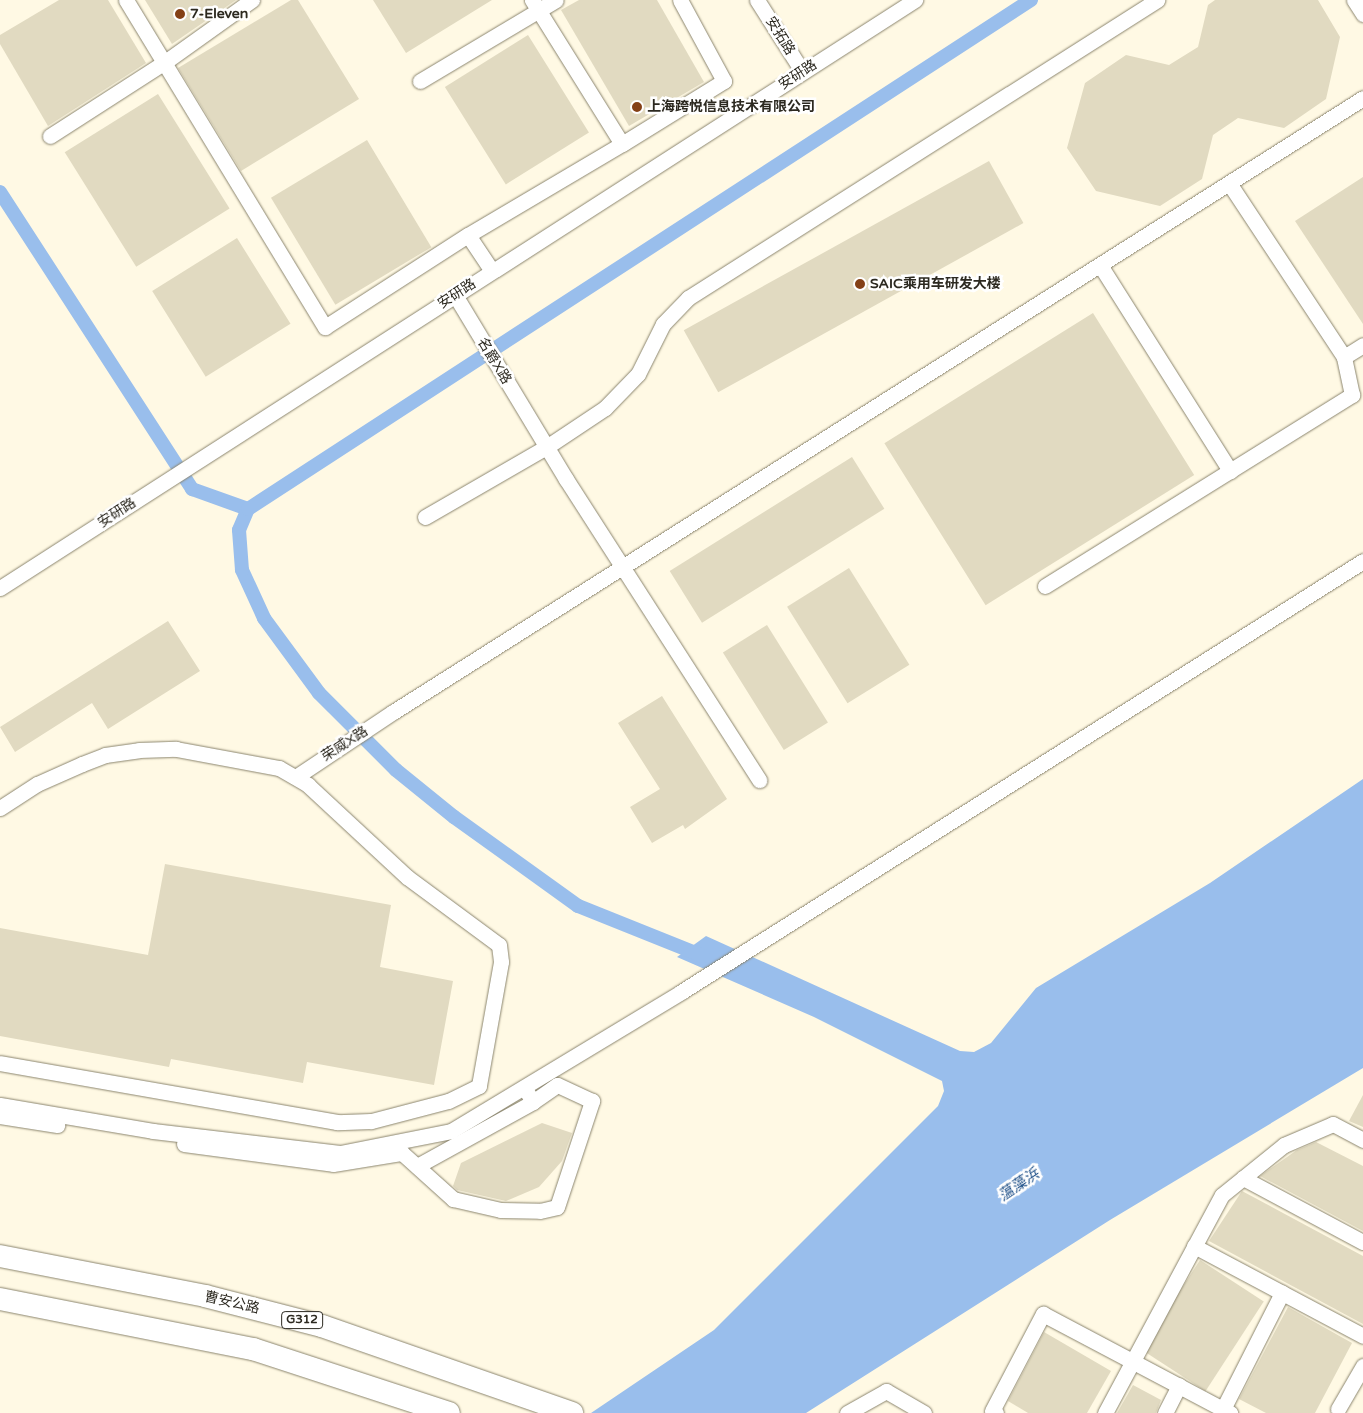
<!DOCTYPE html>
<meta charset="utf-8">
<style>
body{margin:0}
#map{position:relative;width:1363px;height:1413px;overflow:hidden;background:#fff9e4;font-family:"Varela Round","Noto Sans SC",sans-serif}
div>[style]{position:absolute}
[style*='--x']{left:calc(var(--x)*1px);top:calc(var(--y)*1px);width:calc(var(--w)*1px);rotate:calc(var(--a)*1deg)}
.water>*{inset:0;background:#99beec}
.canal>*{height:14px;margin:-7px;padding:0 7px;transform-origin:7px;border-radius:7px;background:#99beec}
.building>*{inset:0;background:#e1dac1;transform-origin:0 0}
.roads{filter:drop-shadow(0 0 1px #8b856e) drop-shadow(0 0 1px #8b856e)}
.minor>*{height:15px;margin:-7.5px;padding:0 7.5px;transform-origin:7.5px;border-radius:7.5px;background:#fff}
.highway>*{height:22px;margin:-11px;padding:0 11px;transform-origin:11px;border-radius:11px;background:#fff}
.dots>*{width:14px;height:14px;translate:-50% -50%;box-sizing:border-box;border:2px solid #fff;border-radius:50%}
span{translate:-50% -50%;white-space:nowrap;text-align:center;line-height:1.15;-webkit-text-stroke:5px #fff;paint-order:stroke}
.shield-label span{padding:1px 4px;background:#fff;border:1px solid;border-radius:4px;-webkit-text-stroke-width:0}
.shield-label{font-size:12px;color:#2c2920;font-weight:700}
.poi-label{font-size:14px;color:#2c2920;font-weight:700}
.left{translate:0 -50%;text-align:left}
.street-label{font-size:14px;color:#2c2920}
.water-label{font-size:15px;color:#205189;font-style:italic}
</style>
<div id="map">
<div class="water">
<div style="clip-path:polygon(1363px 779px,1363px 1068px,1110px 1220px,806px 1413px,591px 1413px,714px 1330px,938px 1106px,944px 1091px,942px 1081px,814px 1017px,677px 957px,706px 936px,960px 1051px,974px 1052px,991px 1043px,1036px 988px,1210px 883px)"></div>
</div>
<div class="canal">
<div style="--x:0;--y:192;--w:354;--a:57.1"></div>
<div style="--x:192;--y:489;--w:59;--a:19.7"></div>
<div style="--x:703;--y:956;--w:135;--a:-158.2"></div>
<div style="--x:578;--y:906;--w:153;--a:-144.3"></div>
<div style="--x:454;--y:817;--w:75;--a:-141"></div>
<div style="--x:396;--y:770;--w:109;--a:-135"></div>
<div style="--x:319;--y:693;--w:93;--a:-126.3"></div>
<div style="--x:264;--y:618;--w:53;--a:-114.6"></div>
<div style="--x:242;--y:570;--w:40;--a:-94.3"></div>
<div style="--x:239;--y:530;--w:23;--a:-67"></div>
<div style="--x:248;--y:509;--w:934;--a:-33.03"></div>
</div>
<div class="building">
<div style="clip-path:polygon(59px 0,108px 0,146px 63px,48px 126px,0 44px,0 35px)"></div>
<div style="clip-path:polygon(145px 0,236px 0,172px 44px)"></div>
<div style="clip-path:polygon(291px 0,298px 0,359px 99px,241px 171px,178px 68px)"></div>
<div style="clip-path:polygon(373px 0,492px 0,406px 53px)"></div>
<div style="clip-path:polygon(579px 0,657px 0,704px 82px,629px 126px,561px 10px)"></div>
<div style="clip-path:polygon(1215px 0,1318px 0,1340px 37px,1326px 99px,1284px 128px,1238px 118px,1213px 135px,1202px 179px,1160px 206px,1096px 191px,1067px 148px,1085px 83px,1126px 55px,1169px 65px,1198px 47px,1208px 5px)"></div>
<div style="left:528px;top:35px;width:115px;height:98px;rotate:58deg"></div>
<div style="left:158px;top:94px;width:135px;height:110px;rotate:58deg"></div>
<div style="left:367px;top:140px;width:125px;height:112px;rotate:59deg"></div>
<div style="left:989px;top:161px;width:71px;height:349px;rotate:61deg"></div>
<div style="clip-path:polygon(1363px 177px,1363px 324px,1295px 221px)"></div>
<div style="left:237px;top:238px;width:101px;height:100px;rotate:58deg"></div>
<div style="left:1093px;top:313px;width:191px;height:246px;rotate:58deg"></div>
<div style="left:852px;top:457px;width:61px;height:215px;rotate:58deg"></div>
<div style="left:849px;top:568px;width:114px;height:73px;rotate:58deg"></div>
<div style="clip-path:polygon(168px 621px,200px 671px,108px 729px,92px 703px,15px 752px,0 727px)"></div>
<div style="left:767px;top:625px;width:115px;height:52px;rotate:58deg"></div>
<div style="clip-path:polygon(662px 696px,727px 799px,685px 829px,683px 825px,652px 843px,630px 807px,660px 789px,618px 723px)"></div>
<div style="clip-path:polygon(165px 864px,391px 905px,380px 967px,453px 981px,434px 1085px,307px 1062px,303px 1083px,171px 1059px,169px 1067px,0 1036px,0 928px,148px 955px)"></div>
<div style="clip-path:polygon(1363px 1095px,1363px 1127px,1349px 1121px)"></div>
<div style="clip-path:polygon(542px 1123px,572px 1133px,562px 1161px,539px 1187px,506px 1201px,457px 1190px,453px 1186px,461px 1163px)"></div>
<div style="clip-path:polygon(1316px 1142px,1363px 1166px,1363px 1231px,1260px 1176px,1297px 1150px)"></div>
<div style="clip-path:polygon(1242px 1191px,1363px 1256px,1363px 1324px,1209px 1241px)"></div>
<div style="left:1200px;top:1260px;width:76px;height:107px;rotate:33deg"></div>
<div style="clip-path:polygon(1288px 1307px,1352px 1343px,1315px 1413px,1266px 1413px,1239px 1399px)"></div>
<div style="clip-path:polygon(1044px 1332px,1111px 1371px,1087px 1413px,1028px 1413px,1008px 1401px)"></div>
<div style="clip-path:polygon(1133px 1385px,1161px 1400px,1156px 1413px,1117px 1413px)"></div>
</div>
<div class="roads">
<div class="minor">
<div style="--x:126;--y:0;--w:383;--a:58.7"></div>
<div style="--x:325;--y:327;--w:170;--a:-32.8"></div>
<div style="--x:757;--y:0;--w:84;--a:57.6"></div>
<div style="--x:1354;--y:0;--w:17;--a:57"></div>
<div style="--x:420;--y:81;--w:158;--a:-30.8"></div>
<div style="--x:50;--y:136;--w:137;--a:-32.8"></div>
<div style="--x:165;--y:62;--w:107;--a:-35.5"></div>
<div style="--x:622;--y:144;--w:120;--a:-31.7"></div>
<div style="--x:724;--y:81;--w:92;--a:-118.5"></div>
<div style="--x:1229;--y:183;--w:209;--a:56.5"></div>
<div style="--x:1344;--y:357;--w:22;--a:-32"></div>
<div style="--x:1100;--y:265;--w:244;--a:57.7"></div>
<div style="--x:492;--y:271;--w:43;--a:-123.7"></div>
<div style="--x:468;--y:235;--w:179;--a:-30.6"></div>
<div style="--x:622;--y:144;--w:170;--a:-122"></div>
<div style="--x:455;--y:295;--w:215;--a:58.9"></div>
<div style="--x:566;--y:479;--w:358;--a:57.3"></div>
<div style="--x:425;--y:517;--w:142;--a:-30"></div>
<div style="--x:548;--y:446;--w:69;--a:-33.7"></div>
<div style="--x:605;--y:408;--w:47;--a:-45.9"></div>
<div style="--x:638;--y:374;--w:56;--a:-63.4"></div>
<div style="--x:663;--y:324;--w:36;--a:-46"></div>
<div style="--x:688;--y:298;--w:556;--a:-32.43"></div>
<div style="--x:1045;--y:586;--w:362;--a:-31.9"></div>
<div style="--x:1352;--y:395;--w:39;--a:-102"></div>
<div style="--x:0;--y:588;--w:1088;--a:-32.73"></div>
<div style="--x:297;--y:776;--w:115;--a:-33.7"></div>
<div style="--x:393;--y:712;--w:1148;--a:-32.33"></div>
<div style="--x:0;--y:808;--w:44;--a:-33"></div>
<div style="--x:37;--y:784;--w:49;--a:-24"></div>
<div style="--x:82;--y:764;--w:25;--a:-21"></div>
<div style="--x:105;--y:755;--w:34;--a:-8"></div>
<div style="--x:139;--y:750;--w:37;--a:-2"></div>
<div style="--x:176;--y:749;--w:105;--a:10.5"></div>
<div style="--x:279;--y:768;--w:34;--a:30"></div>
<div style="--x:308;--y:785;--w:135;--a:42.9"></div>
<div style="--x:407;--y:877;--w:114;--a:36.5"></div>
<div style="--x:499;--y:945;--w:17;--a:83"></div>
<div style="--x:501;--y:962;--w:126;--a:100.1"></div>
<div style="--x:479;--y:1086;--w:34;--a:154"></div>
<div style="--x:448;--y:1101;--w:80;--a:165.4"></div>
<div style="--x:371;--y:1121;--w:34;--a:178"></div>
<div style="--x:337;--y:1122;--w:342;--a:-170.1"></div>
<div style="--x:0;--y:1105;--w:155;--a:9.6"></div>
<div style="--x:153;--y:1131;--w:188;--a:6.7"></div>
<div style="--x:340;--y:1153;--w:113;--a:-11.2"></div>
<div style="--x:451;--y:1131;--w:269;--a:-31.1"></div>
<div style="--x:681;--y:992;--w:807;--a:-32.29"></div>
<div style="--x:0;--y:1116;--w:58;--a:9"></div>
<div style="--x:184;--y:1144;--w:150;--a:7.6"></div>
<div style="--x:333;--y:1164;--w:70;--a:-9.1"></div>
<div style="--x:402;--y:1153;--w:69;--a:42"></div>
<div style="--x:453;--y:1199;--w:49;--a:12.9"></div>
<div style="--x:501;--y:1210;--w:39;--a:1"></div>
<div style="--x:540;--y:1211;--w:17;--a:-13"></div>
<div style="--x:557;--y:1207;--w:112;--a:-71.7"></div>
<div style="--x:592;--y:1101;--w:38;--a:-155"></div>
<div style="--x:557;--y:1085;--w:29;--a:145"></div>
<div style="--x:533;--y:1102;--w:17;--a:-121"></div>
<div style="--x:417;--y:1166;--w:132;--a:-28.9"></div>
<div style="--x:1243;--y:1178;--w:136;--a:28.1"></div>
<div style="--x:1194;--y:1246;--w:191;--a:28"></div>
<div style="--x:1338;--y:1409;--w:50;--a:-59.8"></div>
<div style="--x:847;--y:1413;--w:45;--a:-29.4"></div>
<div style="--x:886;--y:1391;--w:44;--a:30.1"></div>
<div style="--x:996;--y:1413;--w:4;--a:-153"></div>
<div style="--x:992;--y:1411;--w:110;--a:-62.3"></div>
<div style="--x:1043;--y:1314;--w:212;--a:27.9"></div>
<div style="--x:1105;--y:1413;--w:247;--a:-61.8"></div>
<div style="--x:1222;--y:1195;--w:80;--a:-38.9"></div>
<div style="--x:1284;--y:1145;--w:53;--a:-23.2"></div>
<div style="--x:1333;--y:1124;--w:34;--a:28"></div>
<div style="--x:1165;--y:1413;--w:31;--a:-63"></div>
<div style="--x:1221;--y:1413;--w:135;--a:-63.1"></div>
</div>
<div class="highway">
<div style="--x:0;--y:1256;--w:209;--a:11"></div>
<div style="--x:205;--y:1296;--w:121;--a:14.4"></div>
<div style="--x:322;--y:1326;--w:265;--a:19.2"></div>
<div style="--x:0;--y:1299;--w:258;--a:11.2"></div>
<div style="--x:253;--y:1349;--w:206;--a:18.1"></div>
</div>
</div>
<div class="dots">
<div style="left:180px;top:14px;background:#844016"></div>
<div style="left:637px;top:107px;background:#844016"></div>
<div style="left:860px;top:284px;background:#844016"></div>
</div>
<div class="shield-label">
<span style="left:302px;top:1320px">G312</span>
</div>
<div class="poi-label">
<span class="left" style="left:190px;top:14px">7-Eleven</span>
<span class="left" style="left:647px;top:107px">上海跨悦信息技术有限公司</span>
<span class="left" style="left:870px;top:284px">SAIC乘用车研发大楼</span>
</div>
<div class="street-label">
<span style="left:780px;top:36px;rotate:58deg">安拓路</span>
<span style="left:798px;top:75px;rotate:-33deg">安研路</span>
<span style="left:457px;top:294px;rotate:-33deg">安研路</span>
<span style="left:494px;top:361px;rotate:59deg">名爵X路</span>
<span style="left:117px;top:513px;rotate:-33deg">安研路</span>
<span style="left:345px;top:744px;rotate:-33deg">荣威X路</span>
<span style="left:232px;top:1303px;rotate:13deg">曹安公路</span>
</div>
<div class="water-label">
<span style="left:1019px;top:1185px;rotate:-34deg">蕰藻浜</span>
</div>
</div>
